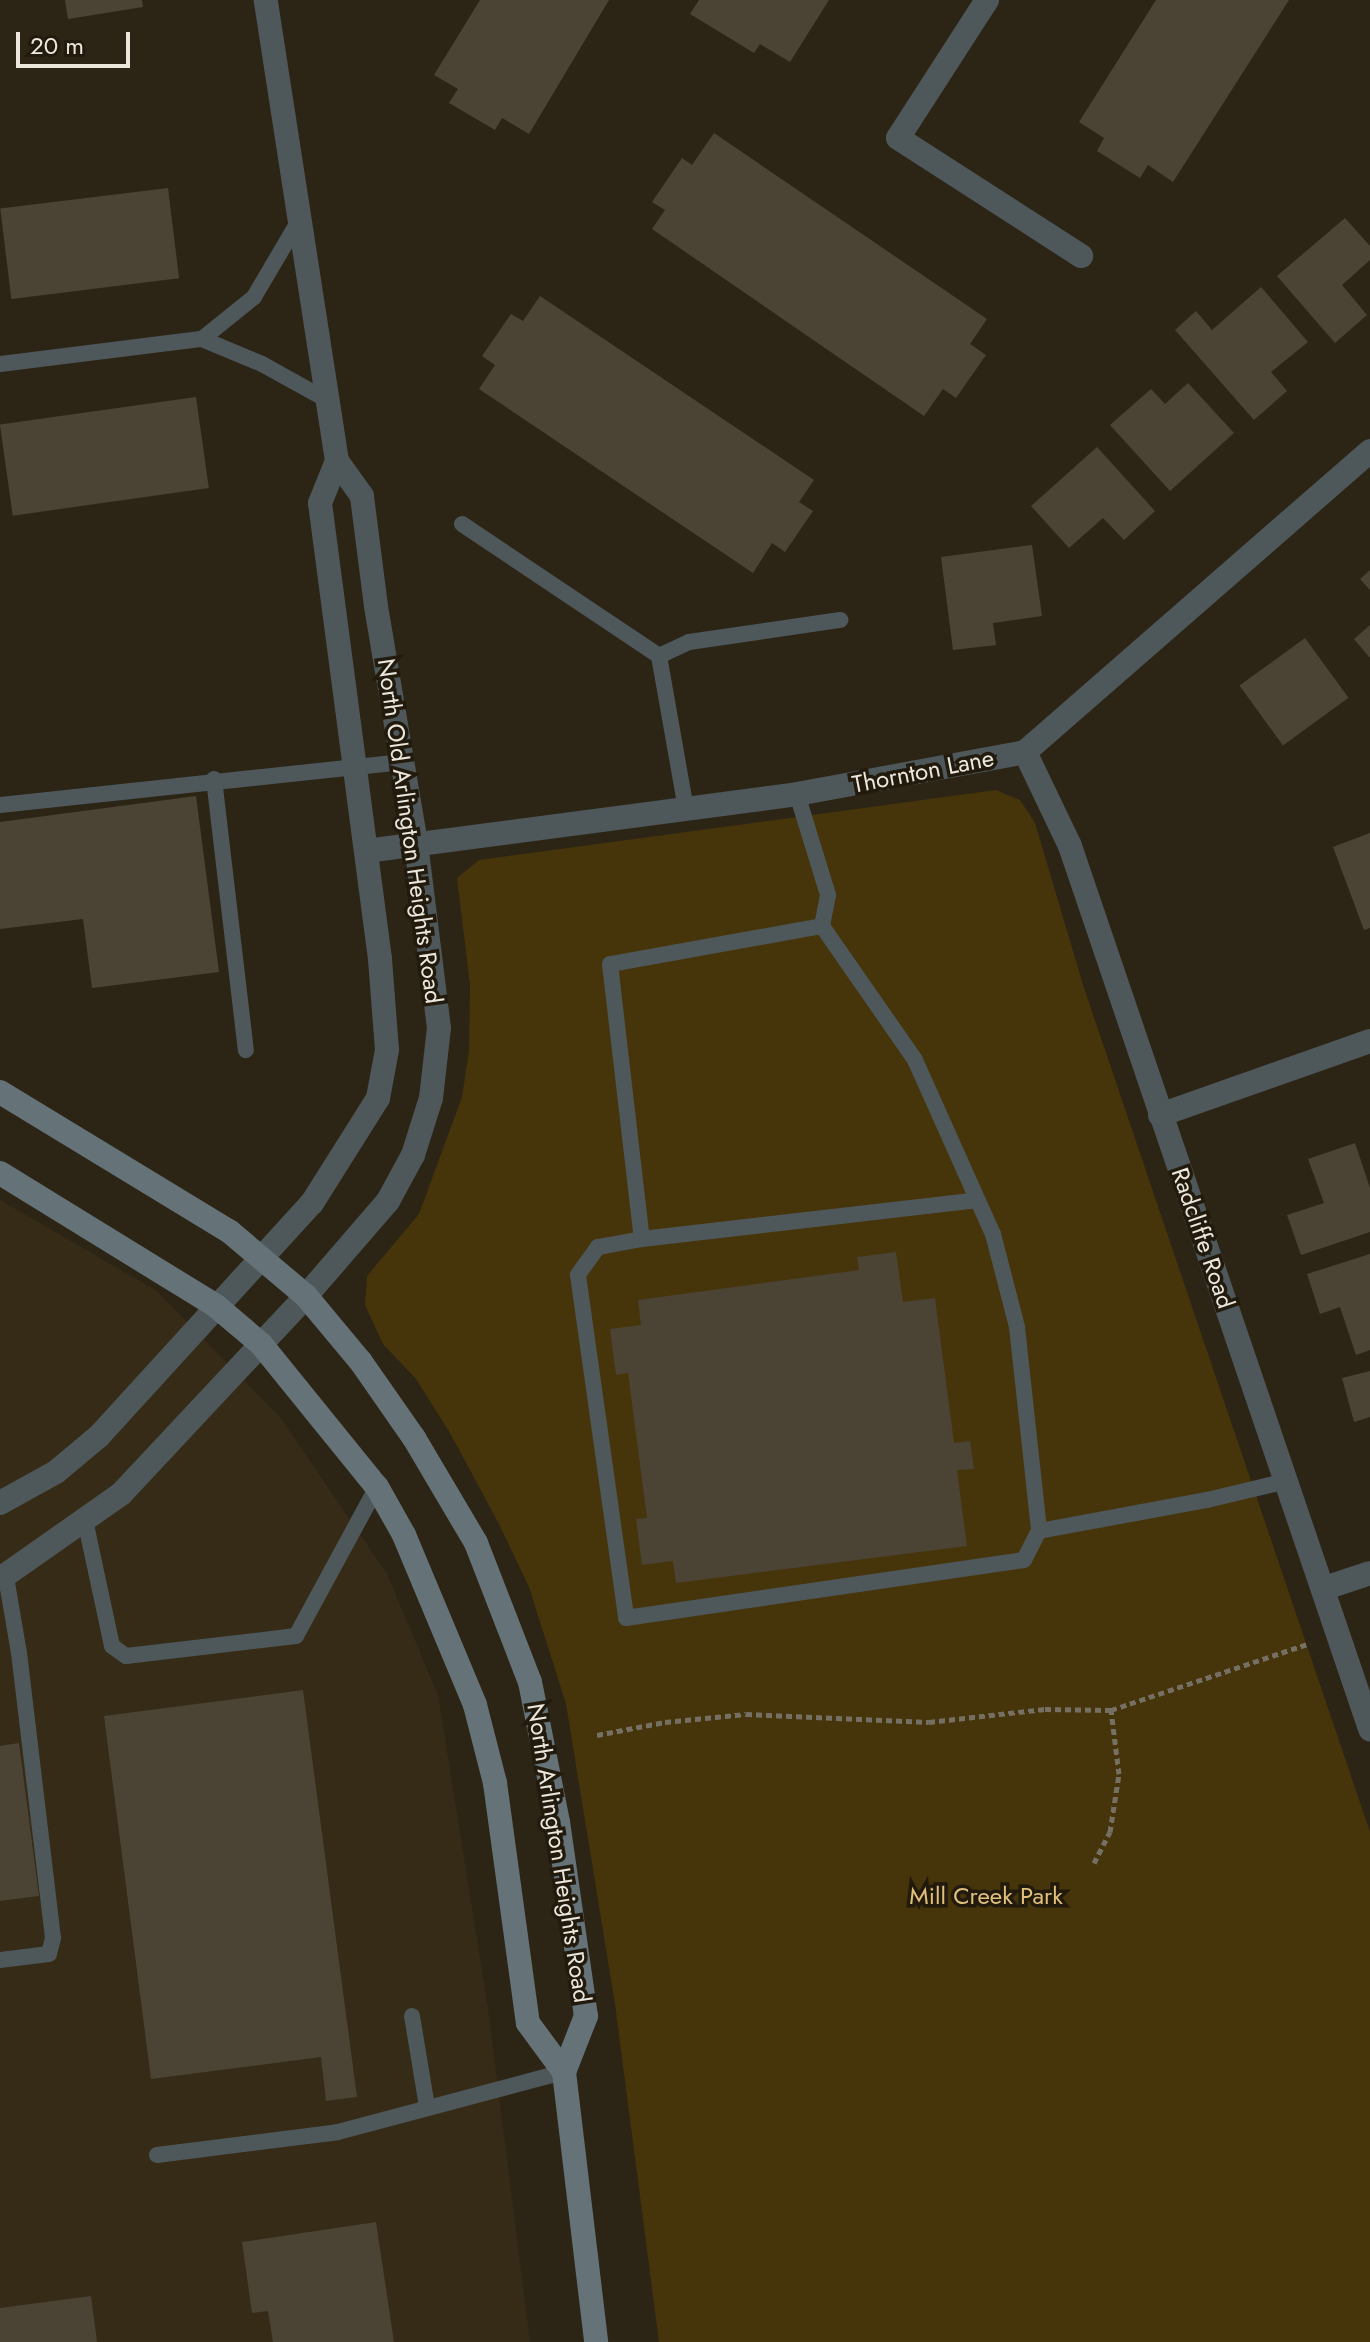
<!DOCTYPE html>
<style>
body{margin:0}
#map{position:relative;width:1370px;height:2342px;overflow:hidden;background:#2c2516;font-family:Jost,sans-serif}
div>[style]{position:absolute}
[style*='--x']{left:calc(var(--x)*1px);top:calc(var(--y)*1px);width:calc(var(--w)*1px);rotate:calc(var(--a)*1deg)}
.built>*{inset:0;background:#352b16}
.green>*{inset:0;background:#46340a}
.building>*{inset:0;background:#4b4435;transform-origin:0 0}
.path>*{height:5px;margin-top:-2.5px;transform-origin:0;background:repeating-linear-gradient(90deg,#757063 0 6px,transparent 0 10px)}
.lane>*{height:16px;margin:-8px;padding:0 8px;transform-origin:8px;border-radius:8px;background:#4e575a}
.street>*{height:24px;margin:-12px;padding:0 12px;transform-origin:12px;border-radius:12px;background:#4e575a}
.secondary>*{height:24px;margin:-12px;padding:0 12px;transform-origin:12px;border-radius:12px;background:#657278}
span{translate:-50% -50%;white-space:nowrap;text-align:center;line-height:1.15;-webkit-text-stroke:7px #221b0d;paint-order:stroke}
.street-label{font-size:24px;color:#ebe7dd}
.park-label{font-size:24px;color:#e1c07b}
.scale{position:absolute;left:16px;top:32px;width:114px;height:36px;box-sizing:border-box;border:4px solid #ebe7dd;border-top:0;padding-left:10px;font-size:24px;line-height:28px;white-space:nowrap;color:#ebe7dd;-webkit-text-stroke:6px #221b0d;paint-order:stroke}
</style>
<div id="map">
<div class="built">
<div style="clip-path:polygon(0 1200px,157px 1291px,280px 1417px,387px 1574px,438px 1695px,488px 2008px,530px 2342px,0 2342px)"></div>
</div>
<div class="green">
<div style="clip-path:polygon(996px 790px,1020px 800px,1035px 823px,1084px 988px,1370px 1832px,1370px 2342px,659px 2342px,615px 2004px,566px 1704px,529px 1587px,499px 1524px,450px 1433px,416px 1379px,383px 1344px,365px 1305px,367px 1276px,419px 1214px,462px 1097px,469px 1051px,470px 985px,457px 878px,479px 860px)"></div>
</div>
<div class="building">
<div style="clip-path:polygon(65px 0,142px 0,143px 7px,68px 19px)"></div>
<div style="clip-path:polygon(480px 0,609px 0,529px 134px,502px 118px,495px 130px,449px 103px,458px 89px,434px 75px)"></div>
<div style="clip-path:polygon(699px 0,829px 0,790px 62px,760px 44px,754px 53px,690px 14px)"></div>
<div style="clip-path:polygon(1156px 0,1289px 0,1173px 182px,1148px 165px,1140px 178px,1097px 151px,1104px 138px,1079px 122px)"></div>
<div style="clip-path:polygon(714px 133px,987px 319px,970px 344px,986px 355px,956px 398px,943px 389px,924px 416px,652px 229px,665px 210px,652px 202px,682px 158px,692px 165px)"></div>
<div style="left:168px;top:188px;width:91px;height:169px;rotate:83deg"></div>
<div style="clip-path:polygon(1345px 218px,1370px 246px,1370px 260px,1342px 285px,1367px 315px,1335px 343px,1277px 276px)"></div>
<div style="clip-path:polygon(1261px 287px,1308px 342px,1271px 372px,1287px 391px,1254px 420px,1175px 330px,1196px 311px,1212px 330px)"></div>
<div style="clip-path:polygon(540px 296px,814px 480px,799px 502px,813px 511px,785px 552px,772px 543px,753px 573px,479px 389px,495px 365px,482px 356px,511px 314px,523px 321px)"></div>
<div style="clip-path:polygon(1188px 383px,1234px 433px,1170px 491px,1110px 425px,1151px 389px,1165px 404px)"></div>
<div style="left:196px;top:397px;width:92px;height:198px;rotate:82deg"></div>
<div style="clip-path:polygon(1097px 447px,1155px 511px,1124px 540px,1103px 518px,1069px 548px,1031px 506px)"></div>
<div style="clip-path:polygon(1032px 545px,1042px 616px,993px 623px,996px 645px,953px 650px,941px 557px)"></div>
<div style="clip-path:polygon(1370px 570px,1370px 590px,1360px 579px)"></div>
<div style="clip-path:polygon(1370px 625px,1370px 658px,1354px 639px)"></div>
<div style="left:1305px;top:638px;width:74px;height:81px;rotate:54deg"></div>
<div style="clip-path:polygon(196px 796px,219px 972px,92px 988px,83px 919px,0 929px,0 822px)"></div>
<div style="clip-path:polygon(1370px 833px,1370px 928px,1364px 930px,1333px 847px)"></div>
<div style="clip-path:polygon(1355px 1143px,1370px 1188px,1370px 1232px,1301px 1255px,1287px 1215px,1324px 1203px,1308px 1159px)"></div>
<div style="clip-path:polygon(896px 1252px,903px 1302px,935px 1298px,954px 1443px,970px 1441px,974px 1469px,957px 1470px,967px 1546px,676px 1583px,673px 1561px,642px 1565px,636px 1519px,647px 1518px,628px 1373px,616px 1375px,610px 1329px,641px 1325px,638px 1300px,859px 1270px,857px 1257px)"></div>
<div style="clip-path:polygon(1370px 1254px,1370px 1350px,1356px 1355px,1340px 1307px,1320px 1314px,1307px 1274px)"></div>
<div style="clip-path:polygon(1370px 1371px,1370px 1417px,1354px 1422px,1342px 1378px)"></div>
<div style="clip-path:polygon(303px 1690px,357px 2097px,326px 2101px,321px 2057px,151px 2079px,104px 1716px)"></div>
<div style="clip-path:polygon(19px 1743px,39px 1896px,0 1901px,0 1746px)"></div>
<div style="clip-path:polygon(376px 2222px,394px 2342px,273px 2342px,268px 2311px,252px 2313px,242px 2242px)"></div>
<div style="clip-path:polygon(91px 2296px,97px 2342px,0 2342px,0 2308px)"></div>
</div>
<div class="path">
<div style="--x:597;--y:1735;--w:69;--a:-10.8"></div>
<div style="--x:665;--y:1722;--w:81;--a:-5.6"></div>
<div style="--x:746;--y:1714;--w:183;--a:2.5"></div>
<div style="--x:929;--y:1722;--w:117;--a:-6.4"></div>
<div style="--x:1045;--y:1709;--w:66;--a:0.9"></div>
<div style="--x:1111;--y:1710;--w:210;--a:-18.6"></div>
<div style="--x:1094;--y:1863;--w:35;--a:-63"></div>
<div style="--x:1110;--y:1832;--w:59;--a:-81.2"></div>
<div style="--x:1119;--y:1774;--w:64;--a:-97.1"></div>
</div>
<div class="lane">
<div style="--x:202;--y:339;--w:67;--a:-38.9"></div>
<div style="--x:254;--y:297;--w:91;--a:-59.5"></div>
<div style="--x:0;--y:364;--w:204;--a:-7.1"></div>
<div style="--x:202;--y:339;--w:65;--a:22.6"></div>
<div style="--x:262;--y:364;--w:74;--a:29"></div>
<div style="--x:462;--y:524;--w:237;--a:33.8"></div>
<div style="--x:659;--y:656;--w:155;--a:80"></div>
<div style="--x:659;--y:656;--w:33;--a:-25"></div>
<div style="--x:689;--y:642;--w:153;--a:-8.3"></div>
<div style="--x:214;--y:779;--w:273;--a:83.3"></div>
<div style="--x:797;--y:794;--w:106;--a:72.9"></div>
<div style="--x:828;--y:895;--w:32;--a:101"></div>
<div style="--x:822;--y:926;--w:163;--a:55.2"></div>
<div style="--x:915;--y:1060;--w:191;--a:65.9"></div>
<div style="--x:993;--y:1234;--w:96;--a:75.5"></div>
<div style="--x:1017;--y:1327;--w:205;--a:83.8"></div>
<div style="--x:1039;--y:1531;--w:171;--a:-10.5"></div>
<div style="--x:1207;--y:1500;--w:82;--a:-13.4"></div>
<div style="--x:0;--y:805;--w:405;--a:-6.1"></div>
<div style="--x:822;--y:926;--w:215;--a:169.8"></div>
<div style="--x:610;--y:964;--w:277;--a:83.4"></div>
<div style="--x:642;--y:1239;--w:338;--a:-6.6"></div>
<div style="--x:642;--y:1239;--w:45;--a:169.7"></div>
<div style="--x:598;--y:1247;--w:34;--a:126"></div>
<div style="--x:578;--y:1275;--w:346;--a:82"></div>
<div style="--x:626;--y:1618;--w:402;--a:-8.3"></div>
<div style="--x:1024;--y:1560;--w:33;--a:-63"></div>
<div style="--x:85;--y:1520;--w:129;--a:77.9"></div>
<div style="--x:112;--y:1646;--w:17;--a:36"></div>
<div style="--x:126;--y:1656;--w:171;--a:-6.7"></div>
<div style="--x:296;--y:1636;--w:170;--a:-61.5"></div>
<div style="--x:0;--y:1960;--w:49;--a:-7"></div>
<div style="--x:49;--y:1954;--w:16;--a:-76"></div>
<div style="--x:53;--y:1938;--w:287;--a:-96.8"></div>
<div style="--x:19;--y:1653;--w:77;--a:-99.7"></div>
<div style="--x:412;--y:2016;--w:92;--a:80.6"></div>
<div style="--x:157;--y:2155;--w:182;--a:-7.2"></div>
<div style="--x:338;--y:2132;--w:234;--a:-14.9"></div>
</div>
<div class="street">
<div style="--x:987;--y:0;--w:164;--a:122.8"></div>
<div style="--x:898;--y:138;--w:218;--a:32.8"></div>
<div style="--x:1025;--y:752;--w:104;--a:64.4"></div>
<div style="--x:1070;--y:846;--w:933;--a:71.23"></div>
<div style="--x:366;--y:851;--w:435;--a:-7.5"></div>
<div style="--x:797;--y:794;--w:232;--a:-10.4"></div>
<div style="--x:1025;--y:752;--w:458;--a:-41.1"></div>
<div style="--x:1160;--y:1115;--w:223;--a:-19.4"></div>
<div style="--x:0;--y:1503;--w:64;--a:-29"></div>
<div style="--x:56;--y:1472;--w:56;--a:-39.9"></div>
<div style="--x:99;--y:1436;--w:316;--a:-47.6"></div>
<div style="--x:312;--y:1203;--w:124;--a:-57.8"></div>
<div style="--x:378;--y:1098;--w:49;--a:-79.4"></div>
<div style="--x:387;--y:1050;--w:91;--a:-94.4"></div>
<div style="--x:380;--y:959;--w:460;--a:-97.5"></div>
<div style="--x:320;--y:503;--w:45;--a:-68"></div>
<div style="--x:0;--y:1579;--w:148;--a:-35.1"></div>
<div style="--x:121;--y:1494;--w:271;--a:-46.9"></div>
<div style="--x:306;--y:1296;--w:125;--a:-49.2"></div>
<div style="--x:388;--y:1201;--w:52;--a:-61.5"></div>
<div style="--x:413;--y:1155;--w:60;--a:-72.5"></div>
<div style="--x:431;--y:1098;--w:70;--a:-83.5"></div>
<div style="--x:439;--y:1028;--w:186;--a:-97.1"></div>
<div style="--x:416;--y:843;--w:240;--a:-99.6"></div>
<div style="--x:376;--y:606;--w:111;--a:-97.3"></div>
<div style="--x:362;--y:496;--w:43;--a:-125.5"></div>
<div style="--x:337;--y:461;--w:466;--a:-98.8"></div>
<div style="--x:1325;--y:1588;--w:47;--a:-18.4"></div>
</div>
<div class="secondary">
<div style="--x:0;--y:1092;--w:268;--a:31.3"></div>
<div style="--x:229;--y:1231;--w:101;--a:40.2"></div>
<div style="--x:306;--y:1296;--w:86;--a:50.2"></div>
<div style="--x:361;--y:1362;--w:93;--a:55.1"></div>
<div style="--x:414;--y:1438;--w:122;--a:59.4"></div>
<div style="--x:476;--y:1543;--w:149;--a:68.8"></div>
<div style="--x:530;--y:1682;--w:143;--a:78.7"></div>
<div style="--x:558;--y:1822;--w:196;--a:81.8"></div>
<div style="--x:586;--y:2016;--w:60;--a:111.4"></div>
<div style="--x:564;--y:2072;--w:272;--a:83.2"></div>
<div style="--x:0;--y:1173;--w:254;--a:31.6"></div>
<div style="--x:216;--y:1306;--w:59;--a:40.2"></div>
<div style="--x:261;--y:1344;--w:184;--a:51"></div>
<div style="--x:377;--y:1487;--w:55;--a:60.6"></div>
<div style="--x:404;--y:1535;--w:184;--a:67.3"></div>
<div style="--x:475;--y:1705;--w:81;--a:75.6"></div>
<div style="--x:495;--y:1783;--w:242;--a:82.2"></div>
<div style="--x:528;--y:2023;--w:61;--a:53.7"></div>
</div>
<div class="street-label">
<span style="left:923px;top:771px;rotate:-11deg">Thornton Lane</span>
<span style="left:410px;top:831px;rotate:82deg">North Old Arlington Heights Road</span>
<span style="left:1203px;top:1238px;rotate:71deg">Radcliffe Road</span>
<span style="left:559px;top:1853px;rotate:81deg">North Arlington Heights Road</span>
</div>
<div class="park-label">
<span style="left:986px;top:1896px">Mill Creek Park</span>
</div>
<div class="scale">20 m</div>
</div>
